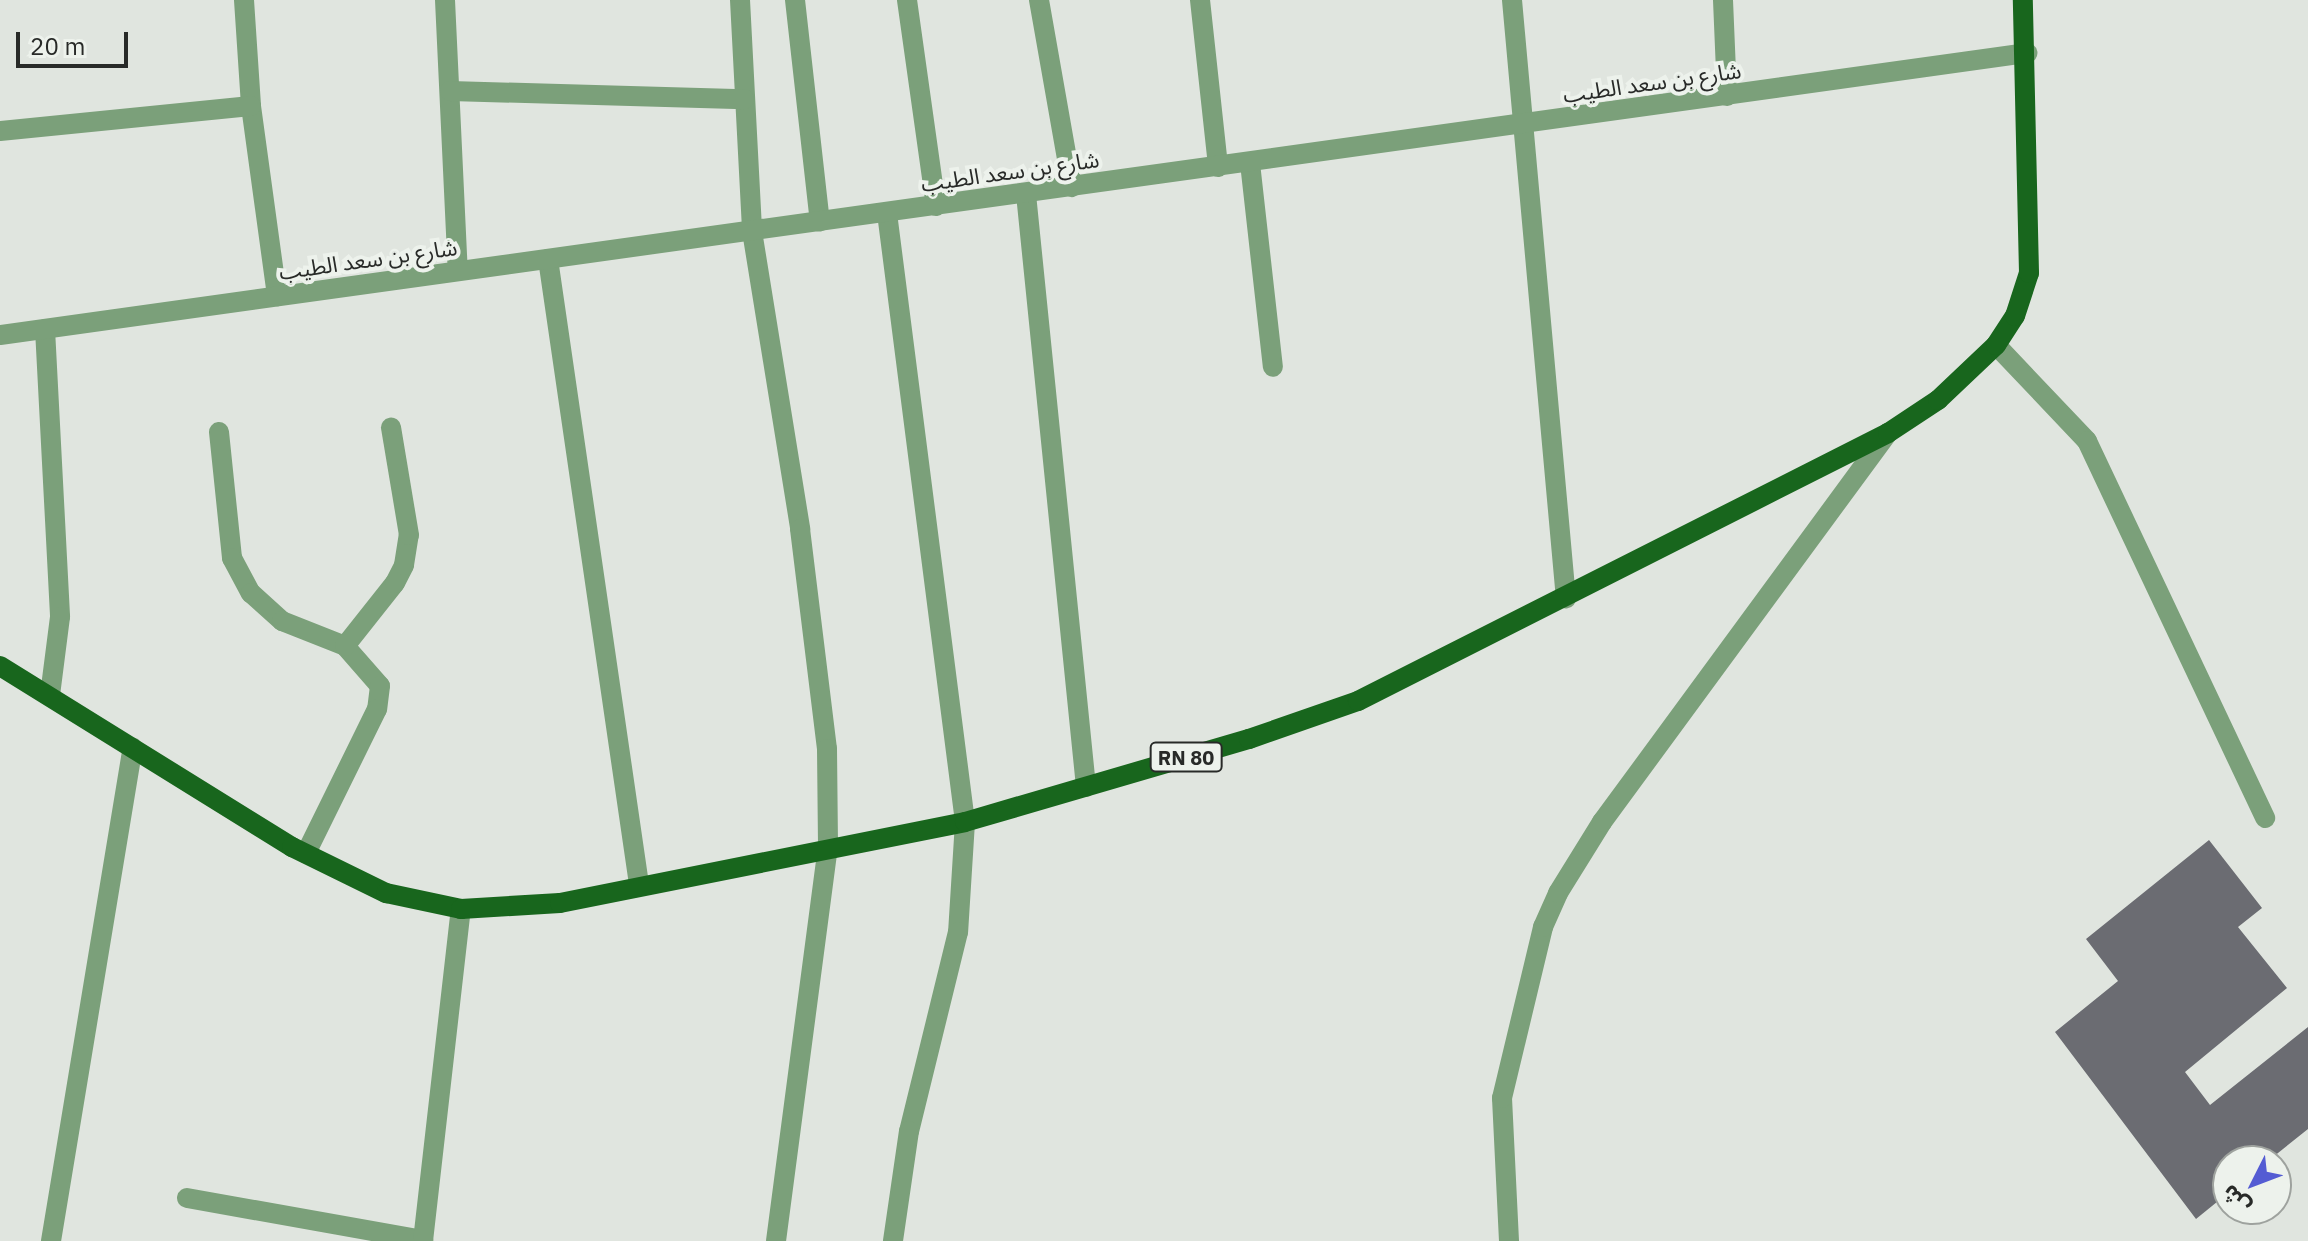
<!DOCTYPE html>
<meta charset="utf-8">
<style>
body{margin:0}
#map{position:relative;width:2308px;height:1241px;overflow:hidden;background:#e0e5df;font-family:"IBM Plex Sans","Noto Sans Arabic",sans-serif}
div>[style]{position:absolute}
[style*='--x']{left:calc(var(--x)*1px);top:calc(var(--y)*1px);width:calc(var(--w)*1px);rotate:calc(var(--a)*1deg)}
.building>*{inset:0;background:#6b6c72}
.minor>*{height:20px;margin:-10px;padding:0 10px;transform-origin:10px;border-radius:10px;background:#7ba07a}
.major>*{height:20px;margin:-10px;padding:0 10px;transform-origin:10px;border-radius:10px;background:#18661d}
span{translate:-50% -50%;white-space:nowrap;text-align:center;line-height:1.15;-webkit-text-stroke:8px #edf2ec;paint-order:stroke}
.shield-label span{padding:2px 6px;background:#edf2ec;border:2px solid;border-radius:6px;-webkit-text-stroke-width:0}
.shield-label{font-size:20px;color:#282a28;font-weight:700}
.street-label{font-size:22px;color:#282a28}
.north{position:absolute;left:2212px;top:1145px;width:80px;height:80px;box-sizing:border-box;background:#edf2ec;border:2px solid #9ea29e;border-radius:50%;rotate:228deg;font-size:22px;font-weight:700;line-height:32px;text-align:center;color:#282a28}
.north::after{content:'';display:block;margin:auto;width:28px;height:36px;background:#545cd3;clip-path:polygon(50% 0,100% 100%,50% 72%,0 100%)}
.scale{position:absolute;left:16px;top:32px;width:112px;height:36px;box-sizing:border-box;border:4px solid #282a28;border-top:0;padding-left:10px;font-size:24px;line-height:28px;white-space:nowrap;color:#282a28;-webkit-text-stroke:6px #edf2ec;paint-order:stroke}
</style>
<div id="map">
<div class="building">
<div style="clip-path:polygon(2209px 840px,2262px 908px,2238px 927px,2287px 988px,2185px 1072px,2210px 1105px,2308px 1027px,2308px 1129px,2268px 1161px,2228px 1161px,2228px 1193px,2196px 1219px,2055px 1032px,2118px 981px,2086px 939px)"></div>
</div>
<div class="minor">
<div style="--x:244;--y:0;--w:106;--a:86.2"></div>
<div style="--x:251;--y:106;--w:192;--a:82.2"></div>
<div style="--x:445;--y:0;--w:271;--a:87.3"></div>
<div style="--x:740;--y:0;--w:231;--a:87"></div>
<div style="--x:752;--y:231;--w:302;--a:80.8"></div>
<div style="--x:800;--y:529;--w:222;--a:83"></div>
<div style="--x:827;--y:749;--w:97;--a:89.4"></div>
<div style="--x:828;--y:846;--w:398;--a:97.5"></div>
<div style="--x:795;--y:0;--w:223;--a:83.6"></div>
<div style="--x:907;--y:0;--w:208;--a:82"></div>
<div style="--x:1039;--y:0;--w:190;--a:80"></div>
<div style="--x:1200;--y:0;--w:168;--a:83.8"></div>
<div style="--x:1512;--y:0;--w:601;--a:84.85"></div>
<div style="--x:1723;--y:0;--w:96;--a:87.6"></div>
<div style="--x:450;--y:91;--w:294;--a:1.6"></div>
<div style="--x:0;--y:131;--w:252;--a:-5.7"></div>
<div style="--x:1250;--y:163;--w:205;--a:83.6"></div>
<div style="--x:1026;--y:194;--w:596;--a:84.22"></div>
<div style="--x:887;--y:213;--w:614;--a:82.7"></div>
<div style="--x:965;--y:822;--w:110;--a:93.6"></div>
<div style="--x:958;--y:932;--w:205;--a:103.8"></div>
<div style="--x:909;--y:1131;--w:111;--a:98.3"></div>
<div style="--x:548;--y:259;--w:632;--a:81.72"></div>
<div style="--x:45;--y:329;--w:288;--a:87"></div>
<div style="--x:60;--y:617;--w:79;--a:97.3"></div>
<div style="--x:0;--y:335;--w:2047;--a:-7.92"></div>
<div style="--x:1996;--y:345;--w:132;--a:46.5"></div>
<div style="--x:2087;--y:441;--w:417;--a:64.7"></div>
<div style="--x:219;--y:432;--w:127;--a:84.1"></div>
<div style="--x:232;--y:558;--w:40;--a:62"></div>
<div style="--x:251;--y:593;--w:42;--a:42.1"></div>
<div style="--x:282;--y:621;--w:68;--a:21.6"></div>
<div style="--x:345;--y:646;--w:53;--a:48.8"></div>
<div style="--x:380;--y:686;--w:23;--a:97"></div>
<div style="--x:377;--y:709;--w:161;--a:116.2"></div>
<div style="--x:345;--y:646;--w:80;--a:-51.6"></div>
<div style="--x:395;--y:583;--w:20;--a:-63"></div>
<div style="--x:404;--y:565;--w:30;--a:-81"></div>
<div style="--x:409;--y:535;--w:109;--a:-99.5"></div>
<div style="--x:187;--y:1198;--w:240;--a:10.1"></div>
<div style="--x:51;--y:1241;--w:500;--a:-80.6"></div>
<div style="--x:423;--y:1241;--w:334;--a:-83.5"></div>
<div style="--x:1509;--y:1241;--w:143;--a:-92.8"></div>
<div style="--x:1502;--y:1098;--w:176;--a:-76.5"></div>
<div style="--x:1543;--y:927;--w:37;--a:-66"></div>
<div style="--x:1558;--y:893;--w:84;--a:-58.2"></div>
<div style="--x:1602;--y:822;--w:483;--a:-53.7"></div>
</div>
<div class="major">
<div style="--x:0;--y:666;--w:344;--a:31.8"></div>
<div style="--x:292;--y:847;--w:105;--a:26.1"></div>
<div style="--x:386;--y:893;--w:77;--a:12"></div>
<div style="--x:461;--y:909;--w:99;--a:-3.5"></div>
<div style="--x:560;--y:903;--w:413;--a:-11.3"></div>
<div style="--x:965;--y:822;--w:296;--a:-16.3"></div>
<div style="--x:1249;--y:739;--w:115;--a:-19.2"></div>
<div style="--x:1358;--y:701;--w:594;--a:-26.82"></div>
<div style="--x:1888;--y:433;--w:60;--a:-33.4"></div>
<div style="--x:1938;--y:400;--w:80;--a:-43.5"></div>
<div style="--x:1996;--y:345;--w:35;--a:-57"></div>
<div style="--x:2015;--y:316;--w:45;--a:-72"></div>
<div style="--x:2029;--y:273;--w:273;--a:-91.3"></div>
</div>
<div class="shield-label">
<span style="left:1186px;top:757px">RN 80</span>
</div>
<div class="street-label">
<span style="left:1652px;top:82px;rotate:-8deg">شارع بن سعد الطيب</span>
<span style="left:1010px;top:171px;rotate:-8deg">شارع بن سعد الطيب</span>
<span style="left:368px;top:259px;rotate:-8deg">شارع بن سعد الطيب</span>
</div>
<div class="north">ش</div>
<div class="scale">20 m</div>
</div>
